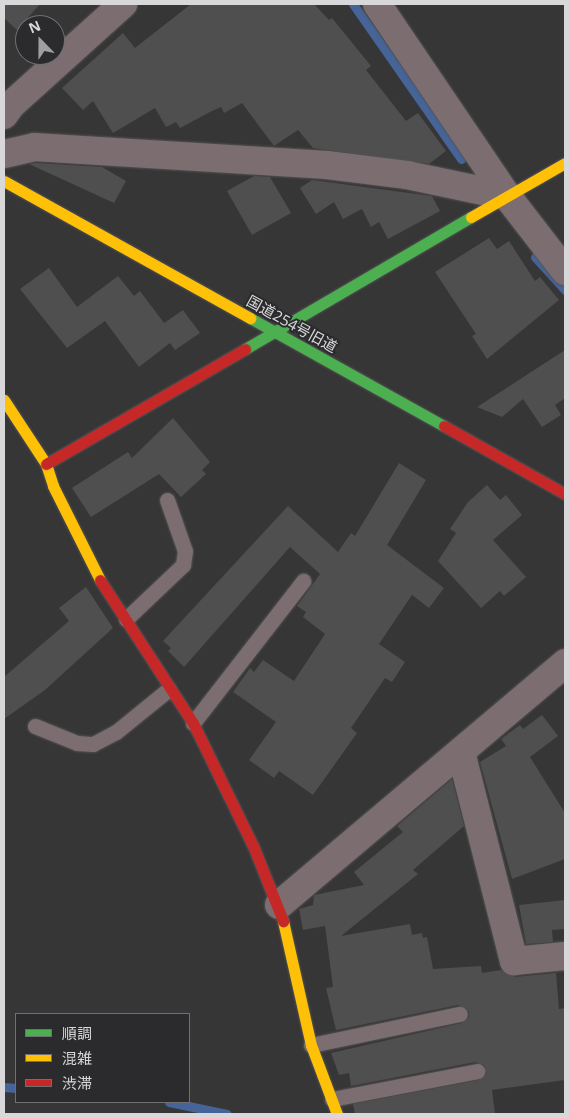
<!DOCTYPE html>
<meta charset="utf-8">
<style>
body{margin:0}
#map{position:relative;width:569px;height:1118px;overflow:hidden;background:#363637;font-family:"Noto Sans","Noto Sans JP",sans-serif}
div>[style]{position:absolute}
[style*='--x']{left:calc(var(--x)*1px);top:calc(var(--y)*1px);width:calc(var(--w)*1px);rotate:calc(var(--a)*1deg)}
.stream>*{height:9px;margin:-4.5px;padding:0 4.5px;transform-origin:4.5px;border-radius:4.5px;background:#466498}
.building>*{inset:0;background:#4f4f50}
.roads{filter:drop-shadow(0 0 1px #535355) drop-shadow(0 0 1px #535355)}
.lane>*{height:15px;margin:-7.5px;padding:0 7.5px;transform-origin:7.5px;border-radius:7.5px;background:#7c6d71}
.street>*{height:28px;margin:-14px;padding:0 14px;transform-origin:14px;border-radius:14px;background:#7c6d71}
.fast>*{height:11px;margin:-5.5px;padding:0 5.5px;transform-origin:5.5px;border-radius:5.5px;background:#4caf50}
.slow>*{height:11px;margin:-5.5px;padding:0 5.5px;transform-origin:5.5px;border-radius:5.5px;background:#ffc107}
.jam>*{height:11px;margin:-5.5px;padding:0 5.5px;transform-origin:5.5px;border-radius:5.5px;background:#c62828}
span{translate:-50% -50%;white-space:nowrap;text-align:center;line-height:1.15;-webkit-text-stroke:4px #2b2b2e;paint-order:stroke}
.street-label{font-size:15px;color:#d8d8db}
.frame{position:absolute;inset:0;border:5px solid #d8d8db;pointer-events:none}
.legend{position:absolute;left:15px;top:1013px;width:175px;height:90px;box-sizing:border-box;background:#2b2b2e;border:1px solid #707073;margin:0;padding:6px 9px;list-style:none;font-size:15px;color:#d8d8db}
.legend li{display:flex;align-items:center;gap:10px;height:25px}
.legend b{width:25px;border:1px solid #707073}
.north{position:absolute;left:15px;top:15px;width:50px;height:50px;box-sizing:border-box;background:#2b2b2e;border:1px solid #707073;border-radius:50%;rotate:338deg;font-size:14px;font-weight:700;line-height:20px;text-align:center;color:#d8d8db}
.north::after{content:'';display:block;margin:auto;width:18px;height:22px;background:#9f9fa2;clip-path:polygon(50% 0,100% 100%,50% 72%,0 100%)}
</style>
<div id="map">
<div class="stream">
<div style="--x:353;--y:4;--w:189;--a:55.1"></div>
<div style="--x:535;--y:257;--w:45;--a:47.7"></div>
<div style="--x:4;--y:1087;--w:12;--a:5"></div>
<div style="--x:169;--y:1102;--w:59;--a:11.7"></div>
</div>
<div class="building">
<div style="clip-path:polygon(4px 4px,40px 4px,17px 30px,4px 18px)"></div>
<div style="clip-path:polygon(191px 4px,314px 4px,329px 20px,332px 18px,371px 66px,366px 70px,406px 121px,418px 113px,446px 151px,429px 164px,313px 148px,298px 130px,274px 146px,242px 103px,224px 113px,221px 107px,210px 112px,180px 128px,176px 122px,166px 127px,155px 108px,113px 133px,93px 101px,83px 110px,62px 88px,123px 33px,135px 48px)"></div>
<div style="clip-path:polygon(35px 163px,102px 167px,126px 181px,114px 203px,29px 164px)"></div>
<div style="clip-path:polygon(254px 176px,270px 177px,291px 213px,252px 235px,227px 191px)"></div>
<div style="clip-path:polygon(312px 180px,432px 196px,440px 211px,388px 239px,379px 222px,371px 227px,362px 209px,343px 219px,334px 202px,316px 214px,300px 188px)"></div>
<div style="clip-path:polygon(489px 238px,497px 249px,509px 241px,535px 281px,540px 277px,559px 300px,487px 359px,472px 336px,476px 334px,435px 272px)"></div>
<div style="clip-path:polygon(49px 268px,77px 307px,118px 276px,134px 296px,140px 291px,164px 323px,183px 310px,200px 333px,175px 350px,170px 343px,139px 367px,105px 321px,67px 348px,20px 289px)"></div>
<div style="clip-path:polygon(565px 350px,565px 398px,555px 405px,561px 415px,542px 427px,523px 399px,502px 417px,477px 407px)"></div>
<div style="clip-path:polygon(173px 418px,210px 462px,202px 470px,206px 474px,181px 497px,159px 474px,91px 517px,72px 488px,128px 452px,132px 458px)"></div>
<div style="clip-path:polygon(399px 463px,426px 480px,387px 545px,444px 588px,429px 608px,412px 595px,379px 644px,405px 662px,392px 682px,385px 678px,351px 728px,357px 733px,313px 795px,279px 771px,274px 778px,249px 760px,276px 722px,233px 692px,250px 668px,254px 672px,263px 660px,294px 681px,325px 634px,303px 617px,306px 612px,297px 606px,320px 574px,290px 547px,184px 667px,168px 651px,171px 648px,163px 641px,288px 506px,338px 552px,351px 533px,355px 536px)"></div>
<div style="clip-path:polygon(487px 485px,500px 500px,506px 495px,522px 515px,493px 540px,526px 577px,504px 596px,500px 591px,481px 608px,438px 561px,456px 533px,450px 529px,468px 502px)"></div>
<div style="clip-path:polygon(86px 587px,113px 628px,45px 690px,4px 719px,4px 677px,69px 621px,59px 608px)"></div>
<div style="clip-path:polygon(542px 715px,558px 736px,530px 757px,565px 813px,565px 859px,512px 879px,480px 762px,506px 746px,501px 739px,520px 725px,523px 729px)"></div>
<div style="clip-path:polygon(452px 779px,464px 826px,413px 870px,418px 874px,341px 936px,410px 924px,412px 935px,422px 933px,423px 938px,427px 937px,433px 969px,481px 966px,482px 973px,501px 970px,515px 977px,556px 973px,559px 1009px,565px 1008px,565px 1080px,492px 1090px,495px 1114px,355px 1114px,353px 1104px,479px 1080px,486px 1074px,484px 1065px,475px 1062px,351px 1086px,349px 1073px,339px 1075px,331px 1053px,462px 1023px,469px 1017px,469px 1012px,458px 1005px,336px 1030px,326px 988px,333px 987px,325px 926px,303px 930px,299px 909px,313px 905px,314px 895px,364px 885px,354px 872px,403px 832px,397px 826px)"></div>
<div style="clip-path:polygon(565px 900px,565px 929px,552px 930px,553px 942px,526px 944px,519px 905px)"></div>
</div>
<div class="roads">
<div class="lane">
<div style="--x:126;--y:619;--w:79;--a:-43.5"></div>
<div style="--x:183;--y:565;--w:14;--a:-82"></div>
<div style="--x:185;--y:551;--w:54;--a:-109.4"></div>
<div style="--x:193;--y:723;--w:180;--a:-52.2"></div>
<div style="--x:35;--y:726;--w:45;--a:22"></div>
<div style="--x:77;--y:743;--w:16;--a:4"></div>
<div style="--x:93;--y:744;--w:26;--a:-28"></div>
<div style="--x:116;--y:732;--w:68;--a:-39.1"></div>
<div style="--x:311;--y:1045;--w:152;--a:-11.8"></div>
<div style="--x:332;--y:1099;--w:148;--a:-10.9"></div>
</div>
<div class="street">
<div style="--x:377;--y:4;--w:232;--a:55.9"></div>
<div style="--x:507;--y:196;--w:95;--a:52.3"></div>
<div style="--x:4;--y:115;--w:12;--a:-55"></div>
<div style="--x:11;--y:105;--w:151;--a:-42"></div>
<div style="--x:4;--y:154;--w:31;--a:-13"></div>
<div style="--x:34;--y:147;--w:294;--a:3.5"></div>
<div style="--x:327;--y:165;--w:81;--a:7.1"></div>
<div style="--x:407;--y:175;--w:102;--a:11.9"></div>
<div style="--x:461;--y:752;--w:216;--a:75.8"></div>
<div style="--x:514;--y:961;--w:51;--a:-5.6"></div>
<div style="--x:279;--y:905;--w:375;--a:-40.2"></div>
</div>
<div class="fast">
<div style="--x:250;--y:318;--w:222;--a:29.1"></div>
<div style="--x:245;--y:349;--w:262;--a:-30.3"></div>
</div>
<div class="slow">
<div style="--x:4;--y:181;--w:282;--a:29.1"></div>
<div style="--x:471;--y:217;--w:108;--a:-29.9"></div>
<div style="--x:4;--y:400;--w:77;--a:56.7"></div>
<div style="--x:46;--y:464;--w:23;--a:72"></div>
<div style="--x:53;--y:486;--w:105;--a:63.4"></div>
<div style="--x:283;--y:921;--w:127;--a:77.3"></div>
<div style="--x:311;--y:1045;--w:74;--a:69.4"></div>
</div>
<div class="jam">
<div style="--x:444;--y:426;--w:139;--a:29.3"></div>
<div style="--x:46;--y:464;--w:230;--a:-30"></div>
<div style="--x:100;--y:580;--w:171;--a:57"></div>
<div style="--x:193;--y:723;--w:139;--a:64"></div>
<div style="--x:254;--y:848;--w:79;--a:68.3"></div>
</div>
</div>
<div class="street-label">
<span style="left:292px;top:324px;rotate:29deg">国道254号旧道</span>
</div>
<div class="frame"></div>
<ul class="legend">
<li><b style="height:6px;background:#4caf50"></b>順調</li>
<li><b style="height:6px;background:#ffc107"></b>混雑</li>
<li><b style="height:6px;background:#c62828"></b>渋滞</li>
</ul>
<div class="north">N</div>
</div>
